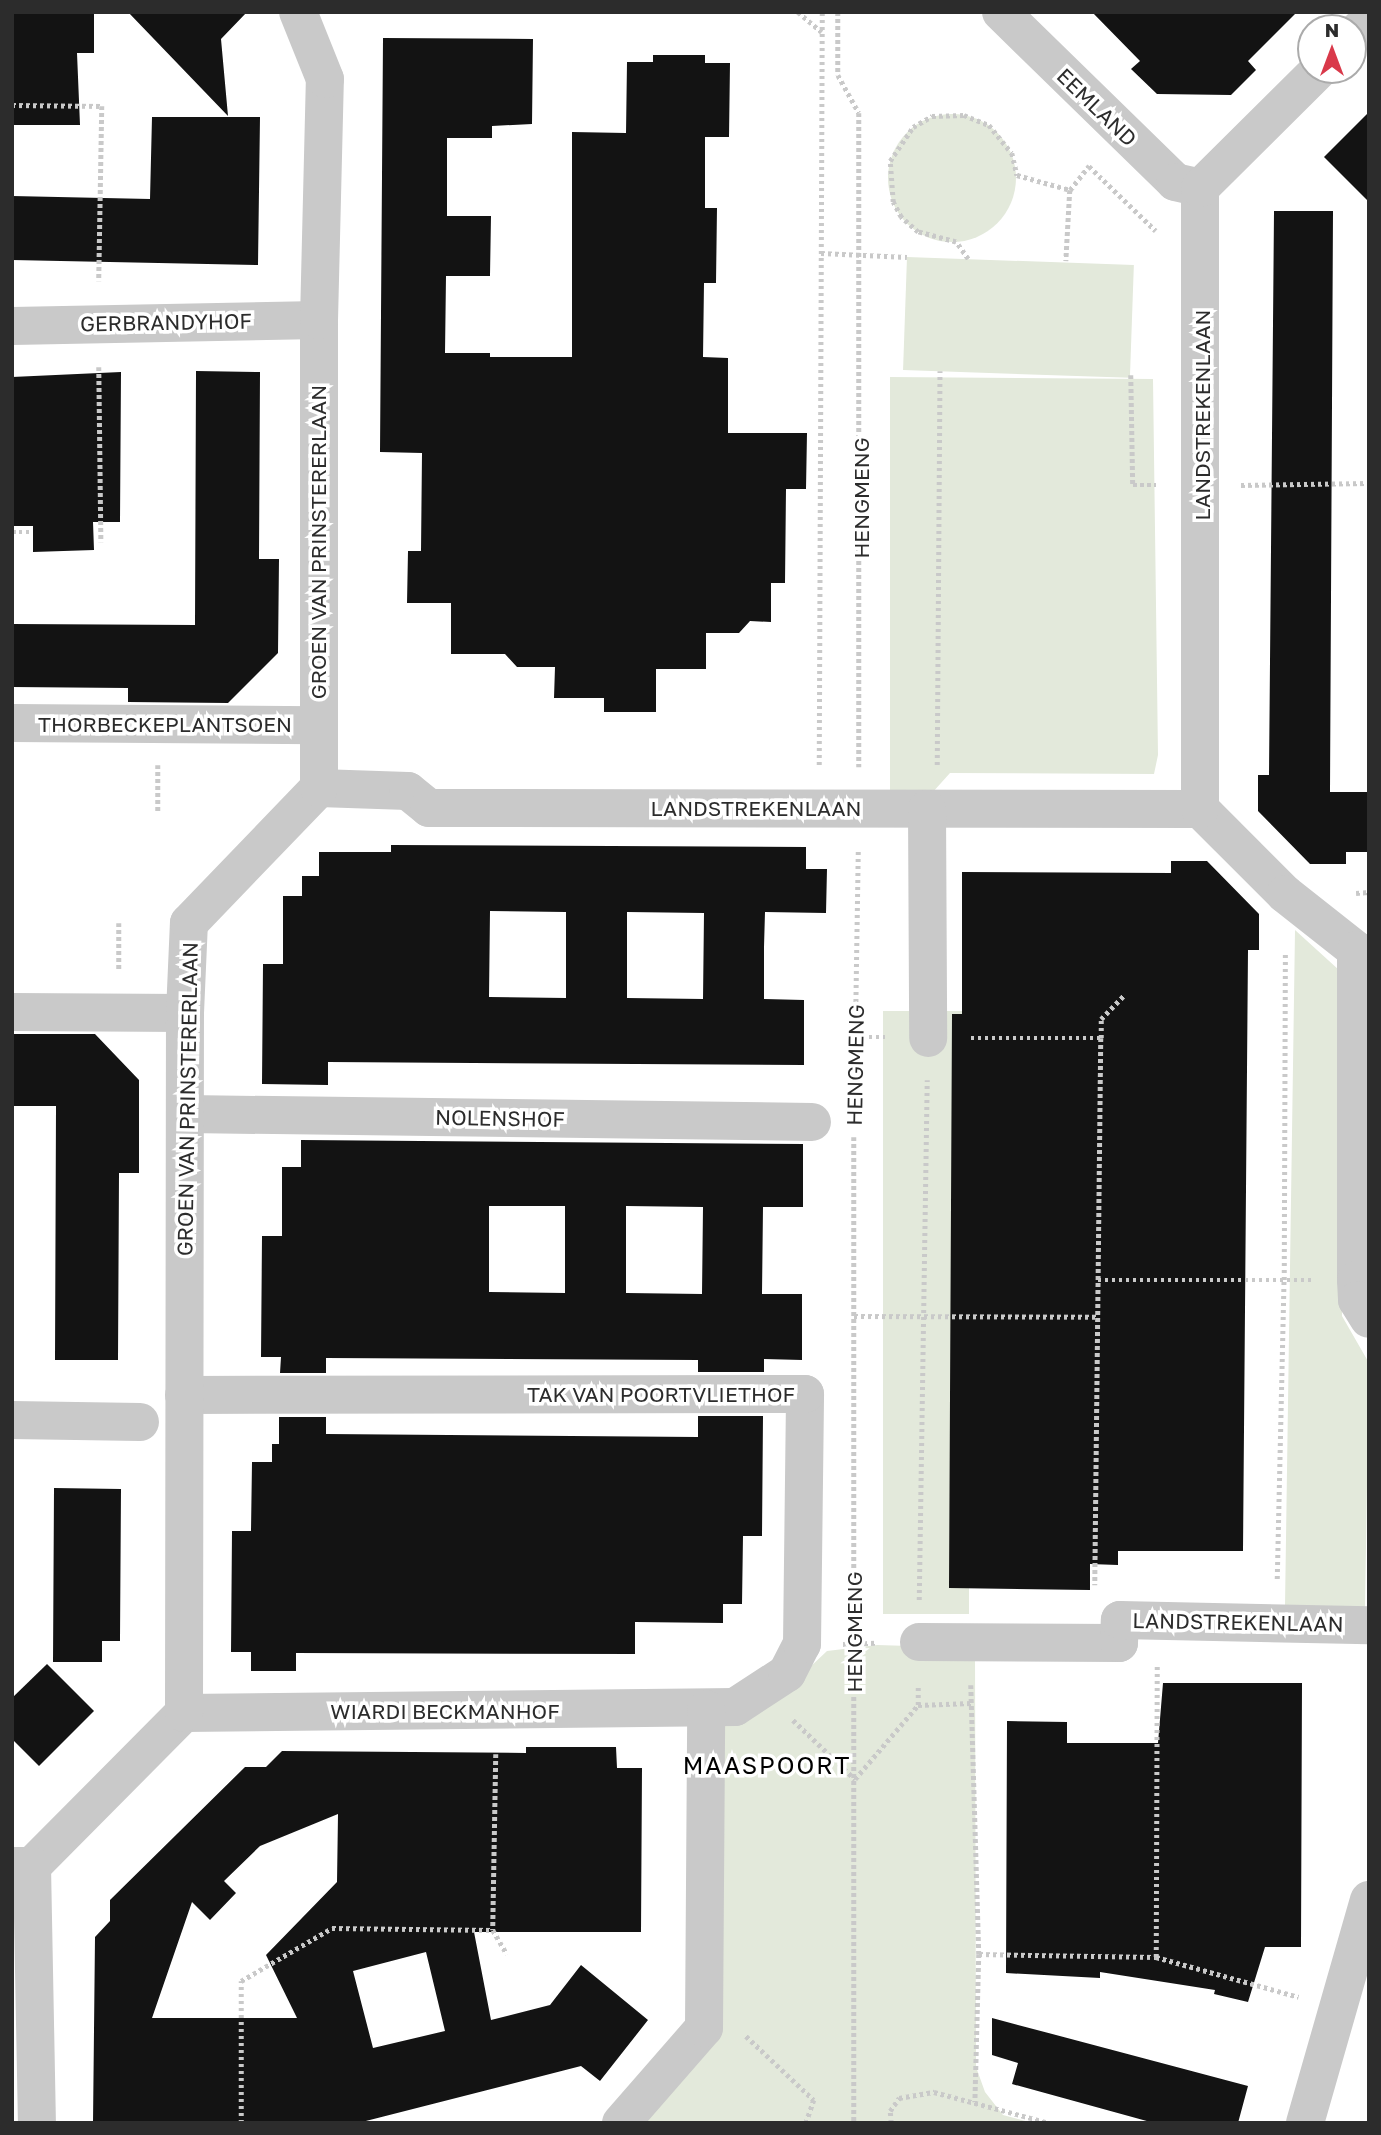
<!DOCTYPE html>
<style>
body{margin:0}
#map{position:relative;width:1381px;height:2135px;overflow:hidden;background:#fff;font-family:"Golos Text",sans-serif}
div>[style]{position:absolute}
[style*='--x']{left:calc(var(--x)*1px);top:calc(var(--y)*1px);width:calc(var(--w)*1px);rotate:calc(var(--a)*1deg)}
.green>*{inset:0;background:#e3e9db;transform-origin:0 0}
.round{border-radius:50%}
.building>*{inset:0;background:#131313}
.path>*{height:4.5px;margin-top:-2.25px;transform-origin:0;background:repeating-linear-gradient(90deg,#c9c9c9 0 3.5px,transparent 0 7px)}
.street>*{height:38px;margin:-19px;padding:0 19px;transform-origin:19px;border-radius:19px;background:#c9c9c9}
span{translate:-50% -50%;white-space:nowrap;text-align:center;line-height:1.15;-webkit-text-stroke:7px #fff;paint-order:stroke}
.street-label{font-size:21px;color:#2c2c2c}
.quarter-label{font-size:24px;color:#000;letter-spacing:2px}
.frame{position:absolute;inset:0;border:14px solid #2c2c2c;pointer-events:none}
.north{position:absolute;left:1297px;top:14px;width:70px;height:70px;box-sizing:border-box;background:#fff;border:2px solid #ababab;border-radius:50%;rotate:0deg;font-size:19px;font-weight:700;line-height:28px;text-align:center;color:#2c2c2c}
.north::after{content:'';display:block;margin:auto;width:24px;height:32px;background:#d9394a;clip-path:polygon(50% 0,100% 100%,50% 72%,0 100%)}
</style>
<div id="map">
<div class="green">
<div class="round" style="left:888px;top:114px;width:128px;height:128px"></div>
<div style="left:907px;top:257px;width:227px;height:113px;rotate:2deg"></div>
<div style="clip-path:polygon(890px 377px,1153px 379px,1158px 755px,1154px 774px,950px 773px,932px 793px,890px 792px)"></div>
<div style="clip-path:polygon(1295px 930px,1350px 980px,1342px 1316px,1369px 1363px,1365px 1608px,1285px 1606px)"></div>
<div style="left:883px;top:1011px;width:86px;height:603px"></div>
<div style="clip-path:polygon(877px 1645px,975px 1648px,976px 2067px,985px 2092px,1003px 2115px,1033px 2123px,639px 2123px,694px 2061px,708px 1734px,773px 1702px,827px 1651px)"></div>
</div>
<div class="building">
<div style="clip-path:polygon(12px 12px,94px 12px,94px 53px,77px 53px,80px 125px,12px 125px)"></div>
<div style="clip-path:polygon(128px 12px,247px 12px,221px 39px,228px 116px)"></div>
<div style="clip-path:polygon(1092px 12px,1297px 12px,1248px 61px,1256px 70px,1231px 95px,1157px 94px,1131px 69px,1140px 61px)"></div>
<div style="clip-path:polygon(383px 38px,533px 39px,532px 124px,492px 126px,492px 138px,447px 138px,447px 216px,491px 216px,490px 276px,446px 276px,445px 353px,490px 353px,490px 357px,572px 357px,572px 132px,626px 133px,627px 62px,653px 62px,653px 55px,705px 55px,705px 63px,730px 63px,729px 137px,705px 137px,705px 208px,717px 208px,716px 283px,704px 283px,703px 357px,728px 358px,728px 433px,807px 433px,806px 489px,786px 489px,785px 583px,771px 583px,771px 622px,750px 621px,739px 633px,706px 633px,706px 669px,656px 669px,656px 712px,604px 712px,604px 698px,554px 698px,555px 667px,517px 667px,505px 654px,451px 654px,451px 603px,407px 603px,408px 551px,421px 551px,422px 453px,380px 452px)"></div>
<div style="clip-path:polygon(1369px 112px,1369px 202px,1324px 157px)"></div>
<div style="clip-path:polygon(152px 117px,260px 117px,258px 265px,12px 260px,12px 196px,150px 199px)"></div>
<div style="clip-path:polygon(1274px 211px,1333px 211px,1330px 792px,1369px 792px,1369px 852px,1346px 852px,1346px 864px,1310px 864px,1258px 811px,1258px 775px,1269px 775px)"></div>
<div style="clip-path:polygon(196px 371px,260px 372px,259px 559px,279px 559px,278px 653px,228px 703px,128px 702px,128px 688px,12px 687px,12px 624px,195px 625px)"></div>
<div style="clip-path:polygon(121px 372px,120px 522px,93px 522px,94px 550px,33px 552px,33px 526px,12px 526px,12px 377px)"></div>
<div style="clip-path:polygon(evenodd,391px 845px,806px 847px,806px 869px,827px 869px,826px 913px,765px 912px,764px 947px,764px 999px,804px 1000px,804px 1065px,328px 1062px,328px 1085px,262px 1084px,263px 964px,283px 964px,283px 896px,302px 896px,302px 876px,319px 876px,319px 852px,391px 852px,391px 845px,490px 911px,566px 912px,566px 998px,489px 997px,490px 911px,391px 845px,627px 912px,704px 913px,703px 999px,627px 998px,627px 912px)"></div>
<div style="clip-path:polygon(1171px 861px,1207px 861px,1259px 914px,1259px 950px,1248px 950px,1243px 1551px,1118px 1551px,1118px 1565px,1090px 1564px,1090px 1590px,949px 1588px,952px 1014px,962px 1014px,962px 872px,1171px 873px)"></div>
<div style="clip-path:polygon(12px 1034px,95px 1034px,139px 1080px,139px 1173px,119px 1173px,118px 1360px,55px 1360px,56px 1106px,12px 1106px)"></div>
<div style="clip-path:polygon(evenodd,301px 1140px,803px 1144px,803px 1207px,763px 1207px,762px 1294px,802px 1294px,802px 1360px,764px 1359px,764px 1372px,698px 1372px,698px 1360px,326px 1358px,326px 1373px,280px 1373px,281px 1357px,261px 1357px,262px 1236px,282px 1236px,282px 1167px,301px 1167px,301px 1140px,489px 1206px,565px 1206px,565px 1293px,489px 1292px,489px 1206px,301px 1140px,626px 1206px,703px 1207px,702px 1294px,626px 1293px,626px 1206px)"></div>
<div style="clip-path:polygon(698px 1416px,763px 1416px,762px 1536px,743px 1536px,742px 1604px,723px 1604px,723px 1623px,635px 1622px,635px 1654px,296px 1653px,296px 1671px,251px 1671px,251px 1652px,231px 1652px,232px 1531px,251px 1531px,252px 1462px,272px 1462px,272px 1444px,279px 1444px,279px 1417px,326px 1417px,326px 1434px,698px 1437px)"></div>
<div style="clip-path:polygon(54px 1488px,121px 1489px,120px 1641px,102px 1641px,102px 1662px,53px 1662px)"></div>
<div style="clip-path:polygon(47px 1664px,94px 1711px,39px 1766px,12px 1739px,12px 1698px)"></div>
<div style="clip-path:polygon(1163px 1683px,1302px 1683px,1301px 1947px,1265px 1947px,1248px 2002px,1214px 1994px,1215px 1990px,1100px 1972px,1100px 1978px,1006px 1973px,1007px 1721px,1067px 1722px,1067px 1743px,1158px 1743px)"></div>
<div style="clip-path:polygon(evenodd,526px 1747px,616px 1747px,617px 1768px,642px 1768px,641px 1932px,474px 1932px,491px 2020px,550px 2005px,581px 1965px,648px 2020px,600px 2081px,581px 2066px,358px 2123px,93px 2123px,95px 1937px,110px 1921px,110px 1900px,245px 1767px,266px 1767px,282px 1751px,526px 1753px,526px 1747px,338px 1814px,337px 1882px,266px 1955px,297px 2018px,152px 2018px,192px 1902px,210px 1920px,236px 1893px,224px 1881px,260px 1846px,338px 1814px,526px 1747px,426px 1952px,445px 2031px,373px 2048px,353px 1971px,426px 1952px)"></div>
<div style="clip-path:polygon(992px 2018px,1248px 2086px,1238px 2123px,1154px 2123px,1012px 2084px,1018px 2063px,992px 2055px)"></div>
</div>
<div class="path">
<div style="--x:798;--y:12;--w:31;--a:40"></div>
<div style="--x:838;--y:12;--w:63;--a:90"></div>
<div style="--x:838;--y:75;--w:43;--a:61.1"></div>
<div style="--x:859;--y:113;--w:654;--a:90"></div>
<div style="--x:12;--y:105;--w:90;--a:0.6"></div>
<div style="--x:102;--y:106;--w:175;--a:91"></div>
<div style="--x:1089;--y:166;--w:93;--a:44.1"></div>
<div style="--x:1070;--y:190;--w:31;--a:-52"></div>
<div style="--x:821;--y:253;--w:86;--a:2.7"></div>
<div style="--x:968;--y:259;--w:21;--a:-125"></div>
<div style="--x:956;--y:242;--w:39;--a:-165"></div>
<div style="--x:918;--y:232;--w:23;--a:-139"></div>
<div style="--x:901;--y:217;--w:17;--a:-118"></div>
<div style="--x:893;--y:202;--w:41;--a:-94.2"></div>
<div style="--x:890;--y:161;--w:41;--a:-55.9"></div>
<div style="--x:913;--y:127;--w:22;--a:-30"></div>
<div style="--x:932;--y:116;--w:32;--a:-2"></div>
<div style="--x:964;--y:115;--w:27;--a:22"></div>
<div style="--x:989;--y:125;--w:36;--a:51"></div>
<div style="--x:1012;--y:153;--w:23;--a:77"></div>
<div style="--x:1017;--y:175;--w:55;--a:15.8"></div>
<div style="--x:1070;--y:190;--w:71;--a:93.2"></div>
<div style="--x:99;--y:367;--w:175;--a:89.3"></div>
<div style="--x:1131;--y:375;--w:110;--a:89"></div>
<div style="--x:1133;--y:485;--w:23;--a:0"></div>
<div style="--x:1241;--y:485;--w:128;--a:-0.9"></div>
<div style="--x:12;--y:532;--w:20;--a:0"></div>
<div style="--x:158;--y:765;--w:48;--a:90"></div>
<div style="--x:819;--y:765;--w:753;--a:-89.77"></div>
<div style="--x:937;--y:765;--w:394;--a:-89.6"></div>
<div style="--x:1356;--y:893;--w:13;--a:-4"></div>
<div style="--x:119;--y:923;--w:47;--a:90"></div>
<div style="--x:855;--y:1037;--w:30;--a:0"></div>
<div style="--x:971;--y:1038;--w:130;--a:0"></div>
<div style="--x:1101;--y:1038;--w:547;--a:90.63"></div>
<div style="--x:1101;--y:1038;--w:19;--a:-90"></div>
<div style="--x:1101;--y:1019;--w:33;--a:-46"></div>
<div style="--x:854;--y:1107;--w:257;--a:-89.1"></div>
<div style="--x:854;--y:1137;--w:986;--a:90"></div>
<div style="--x:1098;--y:1280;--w:216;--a:0"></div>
<div style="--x:854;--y:1316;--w:244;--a:0.2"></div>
<div style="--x:1277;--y:1579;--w:299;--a:-88.7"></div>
<div style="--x:1284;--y:1280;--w:329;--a:-89.8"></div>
<div style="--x:919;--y:1600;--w:520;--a:-89.12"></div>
<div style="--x:843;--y:1644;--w:33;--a:-2"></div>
<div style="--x:971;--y:1685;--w:269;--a:88.3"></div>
<div style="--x:979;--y:1954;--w:148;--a:91.5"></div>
<div style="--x:918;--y:1705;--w:53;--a:-2.2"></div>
<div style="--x:793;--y:1720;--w:86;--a:43.6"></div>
<div style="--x:855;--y:1779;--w:97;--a:-49.6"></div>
<div style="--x:918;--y:1705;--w:19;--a:-90"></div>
<div style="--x:496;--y:1754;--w:176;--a:91"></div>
<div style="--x:493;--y:1930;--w:28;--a:60"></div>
<div style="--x:979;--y:1954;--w:177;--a:1"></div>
<div style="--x:1156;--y:1957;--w:148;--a:15.6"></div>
<div style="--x:1156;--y:1957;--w:293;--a:-89.8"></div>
<div style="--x:746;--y:2036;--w:93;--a:43.3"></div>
<div style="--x:814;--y:2100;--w:24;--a:109"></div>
<div style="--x:241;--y:2123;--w:142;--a:-90"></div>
<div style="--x:241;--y:1981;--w:105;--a:-30.2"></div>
<div style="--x:332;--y:1928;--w:161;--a:0.7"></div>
<div style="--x:891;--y:2123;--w:12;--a:-95"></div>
<div style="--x:890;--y:2111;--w:16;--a:-55"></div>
<div style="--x:899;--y:2098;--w:36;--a:-10"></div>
<div style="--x:934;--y:2092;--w:120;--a:15"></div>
</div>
<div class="street">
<div style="--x:1001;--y:12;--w:243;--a:44.3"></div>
<div style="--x:1175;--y:182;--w:26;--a:13"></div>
<div style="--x:1353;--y:36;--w:23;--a:-45"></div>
<div style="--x:12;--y:326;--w:307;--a:-1.1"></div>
<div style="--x:12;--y:723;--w:306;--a:0.4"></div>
<div style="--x:319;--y:788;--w:89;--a:1.9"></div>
<div style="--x:408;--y:791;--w:27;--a:39"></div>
<div style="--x:429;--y:808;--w:771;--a:0.07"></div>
<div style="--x:1200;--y:809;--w:120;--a:45"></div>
<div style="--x:1285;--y:894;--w:90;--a:38.3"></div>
<div style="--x:1356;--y:950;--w:330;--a:90"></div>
<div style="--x:1356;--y:1280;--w:20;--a:87"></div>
<div style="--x:1357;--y:1300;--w:22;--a:58"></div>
<div style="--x:927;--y:809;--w:229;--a:89.7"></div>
<div style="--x:1200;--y:809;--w:621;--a:-90"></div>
<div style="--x:1200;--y:188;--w:168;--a:-44.8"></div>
<div style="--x:12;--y:1012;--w:173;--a:0.3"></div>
<div style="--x:187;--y:1114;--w:625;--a:0.73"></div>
<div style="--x:12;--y:1420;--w:128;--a:0.9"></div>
<div style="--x:919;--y:1642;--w:200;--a:0.3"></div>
<div style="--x:1119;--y:1643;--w:23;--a:-88"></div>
<div style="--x:1120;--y:1620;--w:249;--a:1.2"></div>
<div style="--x:184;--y:1713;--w:551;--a:-0.62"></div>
<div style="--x:735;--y:1707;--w:62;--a:-33.2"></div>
<div style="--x:787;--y:1673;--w:33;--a:-63"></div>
<div style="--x:802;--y:1644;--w:250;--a:-89.3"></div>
<div style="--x:805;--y:1394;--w:621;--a:179.91"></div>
<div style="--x:12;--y:1866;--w:20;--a:0"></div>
<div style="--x:32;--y:1866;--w:216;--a:-45.2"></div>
<div style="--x:184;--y:1713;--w:700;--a:-89.92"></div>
<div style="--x:185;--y:1013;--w:90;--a:-87.5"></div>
<div style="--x:189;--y:923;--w:187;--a:-46.1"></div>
<div style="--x:319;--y:788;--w:468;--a:-90"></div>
<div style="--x:319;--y:320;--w:241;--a:-88.6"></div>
<div style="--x:325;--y:79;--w:72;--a:-111.9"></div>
<div style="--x:32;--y:1866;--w:257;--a:88.9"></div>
<div style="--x:621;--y:2123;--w:126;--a:-48.9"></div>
<div style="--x:704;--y:2028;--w:319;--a:-89.6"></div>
<div style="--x:1305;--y:2123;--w:232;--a:-74"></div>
</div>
<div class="street-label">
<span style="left:1097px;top:107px;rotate:44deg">EEMLAND</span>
<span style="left:166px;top:322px;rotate:-1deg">GERBRANDYHOF</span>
<span style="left:1202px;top:415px;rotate:-90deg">LANDSTREKENLAAN</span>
<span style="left:861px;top:498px;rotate:-90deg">HENGMENG</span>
<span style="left:318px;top:542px;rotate:-90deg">GROEN VAN PRINSTERERLAAN</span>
<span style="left:165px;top:724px">THORBECKEPLANTSOEN</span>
<span style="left:756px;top:808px">LANDSTREKENLAAN</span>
<span style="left:855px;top:1065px;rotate:-89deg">HENGMENG</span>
<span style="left:187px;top:1099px;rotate:-89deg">GROEN VAN PRINSTERERLAAN</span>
<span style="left:500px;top:1118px;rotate:1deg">NOLENSHOF</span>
<span style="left:661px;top:1394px">TAK VAN POORTVLIETHOF</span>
<span style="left:1238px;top:1622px;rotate:1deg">LANDSTREKENLAAN</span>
<span style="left:854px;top:1632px;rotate:-90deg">HENGMENG</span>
<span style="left:445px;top:1711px">WIARDI BECKMANHOF</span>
</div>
<div class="quarter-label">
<span style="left:767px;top:1765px">MAASPOORT</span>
</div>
<div class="frame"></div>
<div class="north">N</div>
</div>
